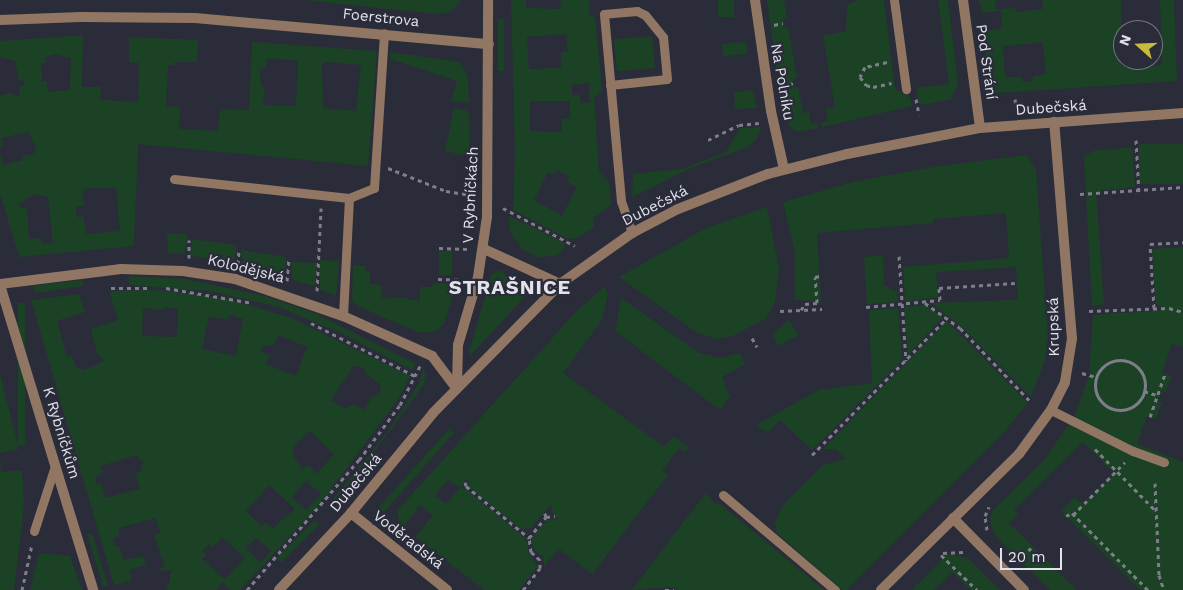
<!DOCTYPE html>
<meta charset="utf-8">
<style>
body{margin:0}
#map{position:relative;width:1183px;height:590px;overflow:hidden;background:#2a2c39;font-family:"Work Sans",sans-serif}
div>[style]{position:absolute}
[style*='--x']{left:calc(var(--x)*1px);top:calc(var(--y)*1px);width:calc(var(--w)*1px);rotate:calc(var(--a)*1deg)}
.green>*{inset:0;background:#1c4226;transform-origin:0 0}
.path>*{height:3px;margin-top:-1.5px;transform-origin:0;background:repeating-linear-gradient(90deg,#7d7e8a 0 4px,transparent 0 8px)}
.path>.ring{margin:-1.5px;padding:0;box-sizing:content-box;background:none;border:3px solid #7d7e8a;border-radius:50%}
.service>*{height:9px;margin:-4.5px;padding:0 4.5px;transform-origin:4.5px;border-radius:4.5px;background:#927664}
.minor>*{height:10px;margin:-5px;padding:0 5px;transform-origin:5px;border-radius:5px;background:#927664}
.tertiary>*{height:10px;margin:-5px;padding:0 5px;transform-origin:5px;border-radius:5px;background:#927664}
span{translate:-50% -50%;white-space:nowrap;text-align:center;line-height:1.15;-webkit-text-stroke:4.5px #2a2c39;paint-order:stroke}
.street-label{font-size:15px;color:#e1e2eb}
.district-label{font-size:20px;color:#e1e2eb;font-weight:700;letter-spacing:1px}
.north{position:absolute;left:1113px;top:20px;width:50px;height:50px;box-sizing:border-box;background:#2a2c39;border:1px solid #737580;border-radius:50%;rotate:290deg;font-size:14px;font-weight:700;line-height:20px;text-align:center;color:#e1e2eb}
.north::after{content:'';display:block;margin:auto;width:18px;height:22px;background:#c7bb3b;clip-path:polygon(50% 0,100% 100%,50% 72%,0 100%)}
.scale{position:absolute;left:1000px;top:548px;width:62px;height:22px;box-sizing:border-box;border:2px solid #e1e2eb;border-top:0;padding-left:6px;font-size:15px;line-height:18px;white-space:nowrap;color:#e1e2eb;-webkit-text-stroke:4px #2a2c39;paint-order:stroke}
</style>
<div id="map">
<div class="green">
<div style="clip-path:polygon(304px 0,460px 0,460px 3px,450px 12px,436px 14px)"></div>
<div style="clip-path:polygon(evenodd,511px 0,526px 0,526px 8px,560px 9px,561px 0,589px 0,589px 16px,595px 17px,602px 91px,594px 98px,599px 172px,609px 182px,611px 205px,593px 218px,594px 227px,576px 239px,566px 238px,513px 210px,515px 151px,511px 0,566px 34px,568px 51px,561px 52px,561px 68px,529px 69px,527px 37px,566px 34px,511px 0,589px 83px,590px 102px,580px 103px,580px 95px,572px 95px,572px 84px,589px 83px,511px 0,530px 101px,570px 101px,570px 118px,562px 119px,562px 132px,530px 131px,530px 101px,511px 0,557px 170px,569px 176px,567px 182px,577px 187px,562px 216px,534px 200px,548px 172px,554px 175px,557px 170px)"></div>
<div style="left:718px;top:0;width:16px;height:17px"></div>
<div style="clip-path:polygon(767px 0,784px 0,787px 18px,783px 19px,784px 27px,788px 27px,797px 78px,793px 79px,794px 87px,798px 87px,803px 113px,809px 112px,811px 124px,817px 123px,818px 128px,798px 132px,792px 129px,783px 112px)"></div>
<div style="clip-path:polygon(858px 0,884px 0,895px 89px,910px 97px,912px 106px,822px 127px,821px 123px,828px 121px,826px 109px,835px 107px,823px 36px,846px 31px,847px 5px)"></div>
<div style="clip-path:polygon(938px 0,948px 0,958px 85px,951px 99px,922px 105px,919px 103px,916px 88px,949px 84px)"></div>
<div style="clip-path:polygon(evenodd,979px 0,995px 0,996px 9px,1015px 8px,1016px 12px,1043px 9px,1042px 0,1121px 0,1122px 66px,1146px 66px,1162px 65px,1160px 0,1174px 0,1177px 81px,996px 93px,991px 88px,982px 31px,1002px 29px,1001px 11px,983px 13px,979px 0,1043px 42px,1046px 74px,1033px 76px,1033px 81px,1023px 82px,1022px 77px,1005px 77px,1003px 46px,1043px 42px)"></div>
<div style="left:498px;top:19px;width:6px;height:52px"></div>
<div style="clip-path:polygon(evenodd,83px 35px,82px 87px,101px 87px,100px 100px,138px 102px,139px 63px,129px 62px,129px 37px,198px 40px,197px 62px,175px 62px,174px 65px,168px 65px,166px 106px,180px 107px,179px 129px,218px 131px,220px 109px,249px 110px,252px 42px,377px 51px,368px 166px,138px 144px,134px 246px,19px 257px,0 193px,0 154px,3px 165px,23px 160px,23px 156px,34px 154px,36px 147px,28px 132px,1px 138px,3px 146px,0 147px,0 96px,11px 93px,19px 97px,20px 86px,25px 85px,24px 80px,19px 81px,15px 61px,0 57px,0 41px,83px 35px,54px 54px,71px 58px,70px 90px,48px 92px,47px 81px,42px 81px,41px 64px,46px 63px,45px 58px,54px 54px,83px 35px,267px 59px,298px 60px,296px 106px,263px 105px,265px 87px,261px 87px,260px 69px,266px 68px,267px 59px,83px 35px,329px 62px,361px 65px,356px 111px,323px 108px,322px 64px,329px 62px,83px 35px,116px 187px,120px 231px,86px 234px,84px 217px,77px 217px,76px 207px,84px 206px,83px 189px,116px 187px,83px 35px,34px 194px,48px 197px,53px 243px,44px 244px,38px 238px,29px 239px,27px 208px,20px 208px,19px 204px,34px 194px)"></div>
<div style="left:652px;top:36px;width:32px;height:38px;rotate:85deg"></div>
<div style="left:746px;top:42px;width:12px;height:24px;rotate:85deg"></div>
<div style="clip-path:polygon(390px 52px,459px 62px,468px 76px,469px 103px,451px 101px,457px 81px,390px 59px)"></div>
<div style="clip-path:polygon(753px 90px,757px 108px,735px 109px,734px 92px)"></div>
<div style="clip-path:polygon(454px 107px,467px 111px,469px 116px,469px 152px,466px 156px,445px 151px)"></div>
<div style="clip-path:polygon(761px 127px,757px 138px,748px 147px,693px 167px,632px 197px,633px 174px,682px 169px,726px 152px,740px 128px)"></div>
<div style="left:1183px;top:144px;width:40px;height:44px;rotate:90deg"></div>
<div style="clip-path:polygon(1132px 147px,1135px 187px,1096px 191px,1104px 304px,1092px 306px,1084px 157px,1093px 151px)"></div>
<div style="clip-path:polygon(1027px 155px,1036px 171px,1048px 338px,1045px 360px,1031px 397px,961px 326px,931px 303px,1018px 300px,1016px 267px,936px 272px,938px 297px,905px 302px,903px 267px,1009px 258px,1006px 213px,933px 219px,933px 223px,817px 233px,821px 301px,795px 300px,795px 253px,783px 202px,853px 182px,933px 167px)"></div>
<div style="clip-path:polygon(767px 207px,779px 269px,775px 302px,765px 319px,733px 336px,717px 339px,696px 332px,619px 277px,706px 228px)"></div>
<div style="clip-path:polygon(509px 216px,565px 243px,562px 252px,554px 256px,537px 257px,523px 250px,510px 232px)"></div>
<div style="clip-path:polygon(167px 233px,187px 234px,185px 254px,168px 253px)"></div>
<div style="left:192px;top:239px;width:45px;height:17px;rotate:8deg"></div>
<div style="clip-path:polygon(1183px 247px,1183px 347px,1172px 344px,1162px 373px,1171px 376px,1166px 392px,1161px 391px,1158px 401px,1162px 403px,1156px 419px,1147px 416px,1137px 444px,1183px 462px,1183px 590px,1140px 590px,1061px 511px,1075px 497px,1083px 504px,1114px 473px,1083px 442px,1014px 510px,1018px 514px,1009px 523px,1076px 590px,1050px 590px,994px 534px,990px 523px,992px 511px,1045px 459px,1075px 415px,1089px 375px,1093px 315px,1167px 310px,1156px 304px,1152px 249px)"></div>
<div style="clip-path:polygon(242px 250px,286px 257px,285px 275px,243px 265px)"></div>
<div style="left:439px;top:251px;width:13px;height:24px"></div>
<div style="clip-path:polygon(883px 255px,884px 285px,897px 292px,898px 302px,867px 304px,864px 257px)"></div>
<div style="clip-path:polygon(320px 260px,339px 261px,336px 295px,320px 290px)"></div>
<div style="clip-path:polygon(291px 262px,317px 263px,315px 286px,293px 280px)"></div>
<div style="clip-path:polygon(353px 265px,365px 266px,365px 271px,370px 272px,370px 284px,381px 285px,381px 299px,401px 297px,420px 301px,420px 287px,432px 287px,433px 283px,452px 284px,455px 288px,444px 324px,436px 331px,420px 333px,360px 307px,352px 300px)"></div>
<div style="clip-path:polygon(499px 270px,527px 285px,529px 292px,471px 355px,469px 352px,492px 274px)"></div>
<div style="clip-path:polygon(129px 276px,185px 279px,265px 296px,314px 313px,416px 364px,412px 370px,343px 334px,279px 307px,210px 291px,129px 285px)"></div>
<div style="clip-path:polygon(82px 280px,83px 286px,35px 293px,33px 286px)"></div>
<div style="clip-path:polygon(evenodd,604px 287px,608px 294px,602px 320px,563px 373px,664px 447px,673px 436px,689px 448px,685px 452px,679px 448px,662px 470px,668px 475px,592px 574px,559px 549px,544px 566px,543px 557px,534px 550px,531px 539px,547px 520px,558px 519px,553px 514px,551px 504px,531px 528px,521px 529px,469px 487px,468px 478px,460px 488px,466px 489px,526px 539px,529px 554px,538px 566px,519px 590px,484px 590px,416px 537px,433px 515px,420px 505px,406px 523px,405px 529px,400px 524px,397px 511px,575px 313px,604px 287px,448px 480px,460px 488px,446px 504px,435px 496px,448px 480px)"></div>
<div style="clip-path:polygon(evenodd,159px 290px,228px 299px,291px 318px,410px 376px,398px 400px,318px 506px,240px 590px,231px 590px,223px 582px,216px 590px,167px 590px,172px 569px,160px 572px,159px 569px,165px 567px,154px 535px,160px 533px,156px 518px,118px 528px,120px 534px,113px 539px,115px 547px,119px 546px,123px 560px,143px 556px,146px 565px,129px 570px,132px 580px,114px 585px,31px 300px,79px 294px,85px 312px,57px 321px,67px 357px,72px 356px,76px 367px,84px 370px,104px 361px,97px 353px,91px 329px,118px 320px,109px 291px,159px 290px,165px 307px,178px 308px,177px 337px,142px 336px,143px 308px,164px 310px,165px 307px,159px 290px,229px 315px,243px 319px,236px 356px,202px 349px,209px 316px,228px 320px,229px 315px,159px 290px,278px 335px,307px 347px,296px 376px,266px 364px,270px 355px,261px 352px,263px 346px,274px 345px,278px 335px,159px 290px,353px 366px,362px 367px,367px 375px,381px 385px,379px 394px,372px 397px,364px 410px,354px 404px,345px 409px,331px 400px,353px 366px,159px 290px,310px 431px,334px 454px,317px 474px,308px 465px,303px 469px,293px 456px,294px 446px,310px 431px,159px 290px,137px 455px,144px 464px,140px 465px,142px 471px,135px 473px,140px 489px,105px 498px,101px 483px,96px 484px,95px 478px,102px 472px,100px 466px,137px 455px,159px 290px,306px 481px,321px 494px,306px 510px,291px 497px,306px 481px,159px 290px,269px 485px,295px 509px,273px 528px,266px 523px,262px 527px,246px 511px,269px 485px,159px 290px,222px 537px,245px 558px,225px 579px,202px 559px,206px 555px,202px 551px,209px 544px,213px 547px,222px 537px,159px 290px,256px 538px,271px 550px,261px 562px,246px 549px,256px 538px)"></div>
<div style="clip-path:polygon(621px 298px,699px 353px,721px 358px,740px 353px,745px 364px,722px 377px,730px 396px,720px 410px,615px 331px)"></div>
<div style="left:18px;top:303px;width:7px;height:142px"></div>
<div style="clip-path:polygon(924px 305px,943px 317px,908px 355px,904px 307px)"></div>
<div style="clip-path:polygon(898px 308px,902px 360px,812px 450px,780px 420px,767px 433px,756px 425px,819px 390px,872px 383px,869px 310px)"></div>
<div style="clip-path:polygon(788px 320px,799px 335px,778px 346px,772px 335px)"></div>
<div style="clip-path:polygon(947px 321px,1028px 403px,1003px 433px,847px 590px,842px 590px,776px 532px,775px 520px,787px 500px,823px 465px,846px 459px,836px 449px,823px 449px)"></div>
<div style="clip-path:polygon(423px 368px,426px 375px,423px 386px,334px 506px,330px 503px,388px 431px,419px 383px)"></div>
<div style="clip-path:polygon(0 374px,19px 449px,0 453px)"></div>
<div style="clip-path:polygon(450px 428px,454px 433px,384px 512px,377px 509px)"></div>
<div style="clip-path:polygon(0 458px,1px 472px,22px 470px,24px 505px,14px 590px,0 590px)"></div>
<div style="clip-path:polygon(706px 493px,716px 505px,719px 503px,824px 590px,677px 590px,673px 587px,632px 590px)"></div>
<div style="left:315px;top:520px;width:6px;height:54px;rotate:45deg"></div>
<div style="left:92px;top:533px;width:55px;height:5px;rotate:73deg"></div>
<div style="clip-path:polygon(39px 553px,70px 556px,82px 590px,30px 590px)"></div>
<div style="clip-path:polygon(947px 554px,968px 558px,1000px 590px,971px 590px,953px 572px,934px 590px,912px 590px)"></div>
</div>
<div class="path">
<div style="--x:774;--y:25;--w:9;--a:-13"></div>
<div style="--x:887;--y:62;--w:23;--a:167"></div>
<div style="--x:865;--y:67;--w:11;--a:117"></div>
<div style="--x:860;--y:77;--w:10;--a:53"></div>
<div style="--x:866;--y:85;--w:7;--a:16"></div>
<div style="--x:873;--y:87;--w:19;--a:-12"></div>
<div style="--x:781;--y:86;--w:13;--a:-13"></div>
<div style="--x:916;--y:99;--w:16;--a:79"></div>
<div style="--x:1015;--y:99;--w:9;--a:84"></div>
<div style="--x:708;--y:140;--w:34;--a:-26"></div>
<div style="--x:739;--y:125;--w:20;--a:-6"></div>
<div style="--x:1136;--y:140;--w:55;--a:86.9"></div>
<div style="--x:388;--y:168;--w:62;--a:21.6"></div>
<div style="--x:446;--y:191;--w:26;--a:9"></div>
<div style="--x:1080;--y:194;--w:103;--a:-3.9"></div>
<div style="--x:503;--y:208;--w:81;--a:27.8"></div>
<div style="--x:439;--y:248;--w:28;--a:2"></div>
<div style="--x:899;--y:256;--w:105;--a:86.2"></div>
<div style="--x:189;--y:258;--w:18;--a:-90"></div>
<div style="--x:238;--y:264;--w:14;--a:-86"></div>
<div style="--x:438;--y:279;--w:23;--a:2"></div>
<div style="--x:287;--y:281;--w:21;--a:-85"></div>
<div style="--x:111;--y:288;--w:38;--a:0"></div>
<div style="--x:166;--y:288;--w:88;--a:9.8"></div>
<div style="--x:317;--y:291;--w:83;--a:-87.2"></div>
<div style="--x:925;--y:303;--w:43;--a:35.5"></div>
<div style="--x:960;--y:328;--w:100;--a:46.2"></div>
<div style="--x:866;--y:307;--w:74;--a:-5.4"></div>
<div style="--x:940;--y:300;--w:12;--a:-95"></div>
<div style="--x:939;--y:288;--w:76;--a:-3.8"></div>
<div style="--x:1154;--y:308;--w:64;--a:-93.6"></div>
<div style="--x:1150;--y:244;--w:33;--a:-3"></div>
<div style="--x:801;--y:310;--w:7;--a:-56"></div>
<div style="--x:805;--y:304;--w:12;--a:-5"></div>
<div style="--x:817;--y:303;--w:26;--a:-94"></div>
<div style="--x:815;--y:277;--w:5;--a:-11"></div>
<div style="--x:780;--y:311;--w:42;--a:-2.7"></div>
<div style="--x:1089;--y:311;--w:80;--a:-2.1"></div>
<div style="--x:1169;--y:308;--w:15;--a:16"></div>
<div style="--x:311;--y:323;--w:117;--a:27"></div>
<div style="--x:752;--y:338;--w:10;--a:61"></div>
<div class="ring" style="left:1095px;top:360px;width:47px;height:47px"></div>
<div style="--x:1082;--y:373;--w:15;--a:16"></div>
<div style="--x:1144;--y:391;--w:16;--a:18"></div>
<div style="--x:1150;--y:417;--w:46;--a:-70.8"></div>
<div style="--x:1095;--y:449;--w:87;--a:45.5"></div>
<div style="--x:812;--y:455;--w:192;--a:-45.4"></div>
<div style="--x:465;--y:482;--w:4;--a:76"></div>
<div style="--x:466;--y:486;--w:82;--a:39.5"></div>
<div style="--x:1155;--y:483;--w:92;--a:87.5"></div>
<div style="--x:1159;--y:575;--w:16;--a:72"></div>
<div style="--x:1073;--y:515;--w:74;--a:-45.5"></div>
<div style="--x:1066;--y:516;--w:7;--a:-27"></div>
<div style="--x:1072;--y:513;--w:108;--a:45.4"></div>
<div style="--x:546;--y:517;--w:9;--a:-6"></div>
<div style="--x:987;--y:530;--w:14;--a:-98"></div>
<div style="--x:985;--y:516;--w:10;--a:-66"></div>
<div style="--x:943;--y:553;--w:20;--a:-3"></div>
<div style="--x:941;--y:555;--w:50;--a:44.2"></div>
<div style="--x:1017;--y:562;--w:23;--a:-45"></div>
<div style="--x:22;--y:590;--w:47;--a:-77.7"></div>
<div style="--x:247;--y:590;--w:172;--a:-49.3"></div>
<div style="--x:359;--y:460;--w:69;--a:-53.3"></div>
<div style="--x:400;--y:405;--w:44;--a:-62.9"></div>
<div style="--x:523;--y:590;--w:28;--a:-52"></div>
<div style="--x:540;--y:568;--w:8;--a:-90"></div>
<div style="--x:540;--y:560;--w:12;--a:-138"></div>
<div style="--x:531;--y:552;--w:14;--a:-98"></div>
<div style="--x:529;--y:538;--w:27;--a:-51"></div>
<div style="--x:546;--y:517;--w:6;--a:-108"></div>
<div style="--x:665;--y:590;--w:9;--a:0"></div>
</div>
<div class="service">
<div style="--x:894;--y:0;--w:90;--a:82.3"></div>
<div style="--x:610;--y:85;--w:57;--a:-6"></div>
<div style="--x:667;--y:79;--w:42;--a:-95.4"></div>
<div style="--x:663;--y:37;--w:28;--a:-129"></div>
<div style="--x:645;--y:15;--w:9;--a:-153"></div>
<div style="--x:637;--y:11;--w:33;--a:175"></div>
<div style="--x:604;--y:14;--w:188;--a:84.8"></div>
<div style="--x:621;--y:201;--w:34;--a:71"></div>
<div style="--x:174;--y:179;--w:176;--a:6.2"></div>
<div style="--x:343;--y:316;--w:118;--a:-87.1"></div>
<div style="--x:349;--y:198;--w:27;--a:-22"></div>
<div style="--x:374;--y:188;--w:155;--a:-86.3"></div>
<div style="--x:1051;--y:410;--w:92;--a:26.6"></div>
<div style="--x:1133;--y:451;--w:33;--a:20"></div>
<div style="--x:723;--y:495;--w:147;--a:40.3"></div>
<div style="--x:34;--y:531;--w:68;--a:-72.1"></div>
</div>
<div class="minor">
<div style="--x:755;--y:0;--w:112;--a:81.8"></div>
<div style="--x:771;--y:111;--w:59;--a:77.4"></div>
<div style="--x:963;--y:0;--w:129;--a:82.4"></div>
<div style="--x:0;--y:20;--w:81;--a:-2.1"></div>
<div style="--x:81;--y:17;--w:114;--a:0.5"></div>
<div style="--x:195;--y:18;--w:295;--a:5.1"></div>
<div style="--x:484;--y:249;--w:84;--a:24.7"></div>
<div style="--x:0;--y:284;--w:122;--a:-7.1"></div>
<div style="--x:121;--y:269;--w:62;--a:1.8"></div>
<div style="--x:183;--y:271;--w:53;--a:8.7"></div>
<div style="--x:235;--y:279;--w:114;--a:18.9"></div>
<div style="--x:343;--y:316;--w:98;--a:24.2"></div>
<div style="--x:432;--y:356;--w:41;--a:52.9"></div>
<div style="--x:457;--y:388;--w:43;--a:-88.7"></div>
<div style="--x:458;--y:345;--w:71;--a:-73.6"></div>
<div style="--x:478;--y:277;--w:61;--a:-81.5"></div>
<div style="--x:487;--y:217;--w:217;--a:-89.7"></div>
<div style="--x:351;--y:513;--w:123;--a:38.7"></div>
<div style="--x:953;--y:518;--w:101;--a:45.4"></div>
<div style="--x:279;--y:590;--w:105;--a:-46.9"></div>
<div style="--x:351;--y:513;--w:129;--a:-50.6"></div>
<div style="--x:433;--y:413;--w:181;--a:-45.4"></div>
<div style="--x:560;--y:284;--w:88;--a:-35.3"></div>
<div style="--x:632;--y:233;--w:52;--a:-27.6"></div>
<div style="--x:678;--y:209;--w:97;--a:-21.3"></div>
<div style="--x:768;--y:174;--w:81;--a:-14.2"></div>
<div style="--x:847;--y:154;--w:136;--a:-11.1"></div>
<div style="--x:980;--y:128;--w:204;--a:-4.2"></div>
<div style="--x:881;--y:590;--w:194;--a:-44.6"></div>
<div style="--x:1019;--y:454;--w:54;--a:-54"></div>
<div style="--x:1051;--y:410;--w:31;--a:-63"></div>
<div style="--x:1065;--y:382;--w:44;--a:-80.8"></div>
<div style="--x:1072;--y:339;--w:218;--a:-94.7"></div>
</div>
<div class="tertiary">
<div style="--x:0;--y:285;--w:319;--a:73"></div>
</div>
<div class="street-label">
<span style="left:381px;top:18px;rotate:6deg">Foerstrova</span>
<span style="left:986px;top:62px;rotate:82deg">Pod Strání</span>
<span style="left:782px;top:82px;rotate:80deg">Na Polníku</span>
<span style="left:1051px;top:108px;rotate:-4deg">Dubečská</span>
<span style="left:471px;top:195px;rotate:-87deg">V Rybníčkách</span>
<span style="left:655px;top:206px;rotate:-27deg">Dubečská</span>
<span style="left:246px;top:269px;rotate:14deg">Kolodějská</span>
<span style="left:1054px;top:327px;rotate:-91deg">Krupská</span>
<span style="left:61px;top:433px;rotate:73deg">K Rybníčkům</span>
<span style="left:356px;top:483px;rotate:-50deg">Dubečská</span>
<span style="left:408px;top:540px;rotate:38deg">Voděradská</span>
</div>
<div class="district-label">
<span style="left:510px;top:287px">STRAŠNICE</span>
</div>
<div class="north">N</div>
<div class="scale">20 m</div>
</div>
